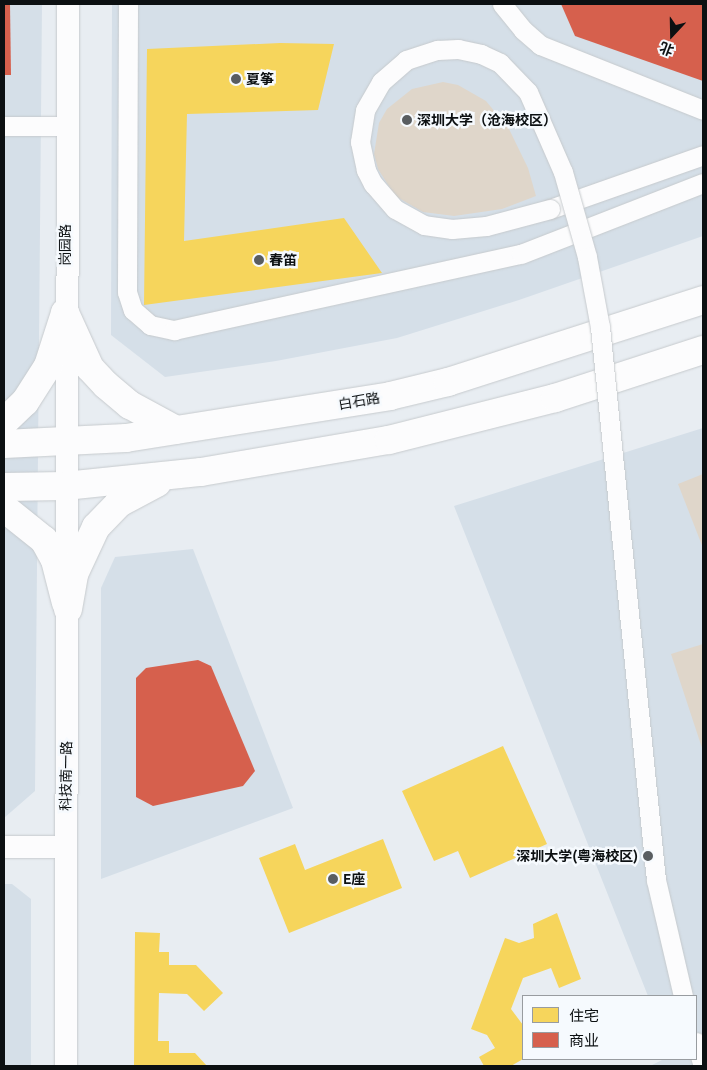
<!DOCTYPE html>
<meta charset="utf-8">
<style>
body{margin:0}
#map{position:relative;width:707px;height:1070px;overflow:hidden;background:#e8edf2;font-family:Ubuntu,"Noto Sans SC",sans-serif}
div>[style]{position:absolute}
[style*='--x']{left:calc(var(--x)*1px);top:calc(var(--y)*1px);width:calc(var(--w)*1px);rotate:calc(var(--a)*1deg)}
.built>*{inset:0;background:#d5dfe8}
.green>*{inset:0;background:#dfd6ca}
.homes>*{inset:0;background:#f6d55c}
.shops>*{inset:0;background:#d6604d}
.roads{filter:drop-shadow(0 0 1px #c6cacd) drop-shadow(0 0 1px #c6cacd)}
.minor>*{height:19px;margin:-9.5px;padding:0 9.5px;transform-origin:9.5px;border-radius:9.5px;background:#fcfcfd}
.tertiary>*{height:22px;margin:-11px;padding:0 11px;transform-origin:11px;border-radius:11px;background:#fcfcfd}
.primary>*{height:28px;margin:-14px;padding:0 14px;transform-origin:14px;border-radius:14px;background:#fcfcfd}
.bridges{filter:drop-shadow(0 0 1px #c6cacd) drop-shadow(0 0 1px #c6cacd)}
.minor-bridge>*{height:19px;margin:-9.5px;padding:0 9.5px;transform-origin:9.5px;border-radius:9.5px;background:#fcfcfd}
.dots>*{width:14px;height:14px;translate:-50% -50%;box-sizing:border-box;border:2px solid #f6fafe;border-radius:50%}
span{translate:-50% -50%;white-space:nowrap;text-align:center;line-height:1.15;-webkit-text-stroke:5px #f6fafe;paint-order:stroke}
.poi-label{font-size:14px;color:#0c1012;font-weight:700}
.left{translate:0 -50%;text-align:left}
.right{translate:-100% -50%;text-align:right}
.street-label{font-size:14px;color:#0c1012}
.frame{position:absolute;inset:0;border:5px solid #0c1012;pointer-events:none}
.legend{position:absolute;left:522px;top:995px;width:175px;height:65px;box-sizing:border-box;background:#f6fafe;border:1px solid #989ca0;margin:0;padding:6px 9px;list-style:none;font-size:15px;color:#0c1012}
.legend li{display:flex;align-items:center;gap:10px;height:25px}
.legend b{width:25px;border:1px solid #989ca0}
.north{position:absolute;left:647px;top:10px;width:50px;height:50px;-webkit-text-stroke:4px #f6fafe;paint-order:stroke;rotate:201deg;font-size:14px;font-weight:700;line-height:20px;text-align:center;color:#0c1012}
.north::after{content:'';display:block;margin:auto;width:18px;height:22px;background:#0c1012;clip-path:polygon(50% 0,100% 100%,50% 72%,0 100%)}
</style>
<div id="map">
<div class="built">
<div style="clip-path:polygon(4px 4px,42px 4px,35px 791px,4px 818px)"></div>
<div style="clip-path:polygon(112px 4px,703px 4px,703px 236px,519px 300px,397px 338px,276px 361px,165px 377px,111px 335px)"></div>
<div style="clip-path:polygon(703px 428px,703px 1066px,650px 1066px,664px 1059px,696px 1059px,696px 996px,648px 996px,454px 506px)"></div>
<div style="clip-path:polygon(193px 549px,293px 808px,101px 879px,101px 588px,115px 557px)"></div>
<div style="clip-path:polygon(4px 884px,12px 884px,31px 899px,31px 1066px,4px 1066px)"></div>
</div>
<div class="green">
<div style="clip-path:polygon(443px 82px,458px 85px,486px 101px,509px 129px,528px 168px,536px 196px,502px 209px,454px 216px,423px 212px,395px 196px,378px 169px,374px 154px,379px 123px,387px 109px,412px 89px)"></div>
<div style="clip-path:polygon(703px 474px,703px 548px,678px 484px)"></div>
<div style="clip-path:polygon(703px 644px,703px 751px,671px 654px)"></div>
</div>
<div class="homes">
<div style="clip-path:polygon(280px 43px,334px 44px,318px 110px,187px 114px,184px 241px,344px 218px,382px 273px,144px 305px,147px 49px)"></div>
<div style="clip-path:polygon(503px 746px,547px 844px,470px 878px,458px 851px,434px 861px,402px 791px)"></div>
<div style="clip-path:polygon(383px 839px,402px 888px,289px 933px,259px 858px,295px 844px,305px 870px)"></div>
<div style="clip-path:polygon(557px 913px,581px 979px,559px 988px,551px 968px,523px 978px,511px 1009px,523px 1025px,523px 1059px,511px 1066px,484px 1066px,479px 1057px,495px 1048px,487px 1035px,471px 1029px,505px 938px,519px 943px,534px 938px,533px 924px)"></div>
<div style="clip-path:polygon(135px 932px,160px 933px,159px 952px,169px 952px,169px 965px,196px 965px,223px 993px,204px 1011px,187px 994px,159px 993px,158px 1041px,169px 1041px,169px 1053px,195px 1053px,207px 1066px,134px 1066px)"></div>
</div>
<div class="shops">
<div style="clip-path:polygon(4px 4px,10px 4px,11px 75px,4px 75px)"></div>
<div style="clip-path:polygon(561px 4px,703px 4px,703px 81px,575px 36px)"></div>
<div style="clip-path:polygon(198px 660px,211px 666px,255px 771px,243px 786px,153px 806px,136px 797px,136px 678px,146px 668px)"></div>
</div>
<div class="roads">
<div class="minor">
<div style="--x:128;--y:4;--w:288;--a:90.2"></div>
<div style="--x:127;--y:292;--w:19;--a:72"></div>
<div style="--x:133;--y:310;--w:23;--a:41"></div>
<div style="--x:150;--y:325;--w:25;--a:12"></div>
<div style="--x:174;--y:330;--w:355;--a:-12.4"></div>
<div style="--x:521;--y:254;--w:195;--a:-21.3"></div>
<div style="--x:502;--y:4;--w:33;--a:51"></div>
<div style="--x:523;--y:30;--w:23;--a:41"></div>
<div style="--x:540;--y:45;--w:175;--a:21.7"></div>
<div style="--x:4;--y:126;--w:62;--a:0"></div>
<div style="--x:550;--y:209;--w:162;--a:-19.4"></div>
<div style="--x:696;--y:1042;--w:25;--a:74"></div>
</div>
<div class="tertiary">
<div style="--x:4;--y:847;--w:61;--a:0"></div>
<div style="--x:66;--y:1066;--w:1062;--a:-89.89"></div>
</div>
<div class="primary">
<div style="--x:65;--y:313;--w:60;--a:65.6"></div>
<div style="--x:90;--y:368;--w:23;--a:47"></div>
<div style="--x:106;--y:385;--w:31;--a:40"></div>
<div style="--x:130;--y:405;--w:52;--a:28.5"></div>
<div style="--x:4;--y:422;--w:29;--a:-44"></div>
<div style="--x:25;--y:402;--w:43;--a:-57.4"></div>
<div style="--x:48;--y:366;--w:56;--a:-72.2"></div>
<div style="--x:4;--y:444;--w:122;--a:-2.8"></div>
<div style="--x:126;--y:438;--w:267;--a:-9"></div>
<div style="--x:390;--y:396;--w:60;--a:-13.6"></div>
<div style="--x:448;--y:382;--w:268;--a:-17.8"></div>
<div style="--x:4;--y:487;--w:61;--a:-0.9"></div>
<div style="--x:65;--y:486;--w:137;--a:-5.9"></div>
<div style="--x:201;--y:472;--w:191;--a:-9.7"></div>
<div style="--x:389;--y:440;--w:171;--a:-14.2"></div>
<div style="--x:555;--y:398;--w:156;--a:-18"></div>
<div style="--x:4;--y:508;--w:51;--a:38.7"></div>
<div style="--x:44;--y:540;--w:23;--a:61"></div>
<div style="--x:55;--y:560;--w:44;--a:75.7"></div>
<div style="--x:68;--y:609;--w:36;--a:-80"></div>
<div style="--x:74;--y:574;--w:52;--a:-64.9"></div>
<div style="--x:96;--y:527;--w:33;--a:-46"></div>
<div style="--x:119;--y:503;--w:43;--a:-27.8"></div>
</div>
</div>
<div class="bridges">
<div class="minor-bridge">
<div style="--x:550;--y:209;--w:66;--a:165.1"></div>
<div style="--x:486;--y:226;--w:34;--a:175"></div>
<div style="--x:452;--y:229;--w:28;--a:-172"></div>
<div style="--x:424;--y:225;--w:33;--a:-151"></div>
<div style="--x:395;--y:209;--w:33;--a:-131"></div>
<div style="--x:373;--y:184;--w:16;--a:-117"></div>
<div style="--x:366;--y:170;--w:29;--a:-102"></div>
<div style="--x:360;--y:142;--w:32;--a:-81"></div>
<div style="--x:365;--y:110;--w:32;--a:-60"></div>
<div style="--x:381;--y:82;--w:33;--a:-41"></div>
<div style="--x:406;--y:60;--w:33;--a:-18"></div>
<div style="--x:437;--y:50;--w:21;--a:-3"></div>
<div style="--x:458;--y:49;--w:24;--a:12"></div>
<div style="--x:481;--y:54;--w:21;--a:25"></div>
<div style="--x:500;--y:63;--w:40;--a:46"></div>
<div style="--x:528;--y:92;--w:87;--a:66.4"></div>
<div style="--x:563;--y:172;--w:88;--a:74.2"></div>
<div style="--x:587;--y:257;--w:71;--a:79.5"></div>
<div style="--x:600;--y:327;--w:556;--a:84.22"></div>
<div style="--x:656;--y:880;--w:119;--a:76.9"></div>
</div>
</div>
<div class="dots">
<div style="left:236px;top:79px;background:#595d60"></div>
<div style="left:407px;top:120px;background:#595d60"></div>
<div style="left:259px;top:260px;background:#595d60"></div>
<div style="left:648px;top:856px;background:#595d60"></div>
<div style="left:333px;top:879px;background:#595d60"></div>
</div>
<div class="poi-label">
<span class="left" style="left:246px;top:79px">夏筝</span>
<span class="left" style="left:417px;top:120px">深圳大学（沧海校区）</span>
<span class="left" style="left:269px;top:260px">春笛</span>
<span class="right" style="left:638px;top:856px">深圳大学(粤海校区)</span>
<span class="left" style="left:343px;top:879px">E座</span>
</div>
<div class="street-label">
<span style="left:65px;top:245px;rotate:-90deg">岗园路</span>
<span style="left:359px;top:401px;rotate:-10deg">白石路</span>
<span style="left:66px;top:776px;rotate:-89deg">科技南一路</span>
</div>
<div class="frame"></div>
<ul class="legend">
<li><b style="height:14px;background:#f6d55c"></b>住宅</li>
<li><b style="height:14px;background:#d6604d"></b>商业</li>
</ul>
<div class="north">北</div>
</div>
